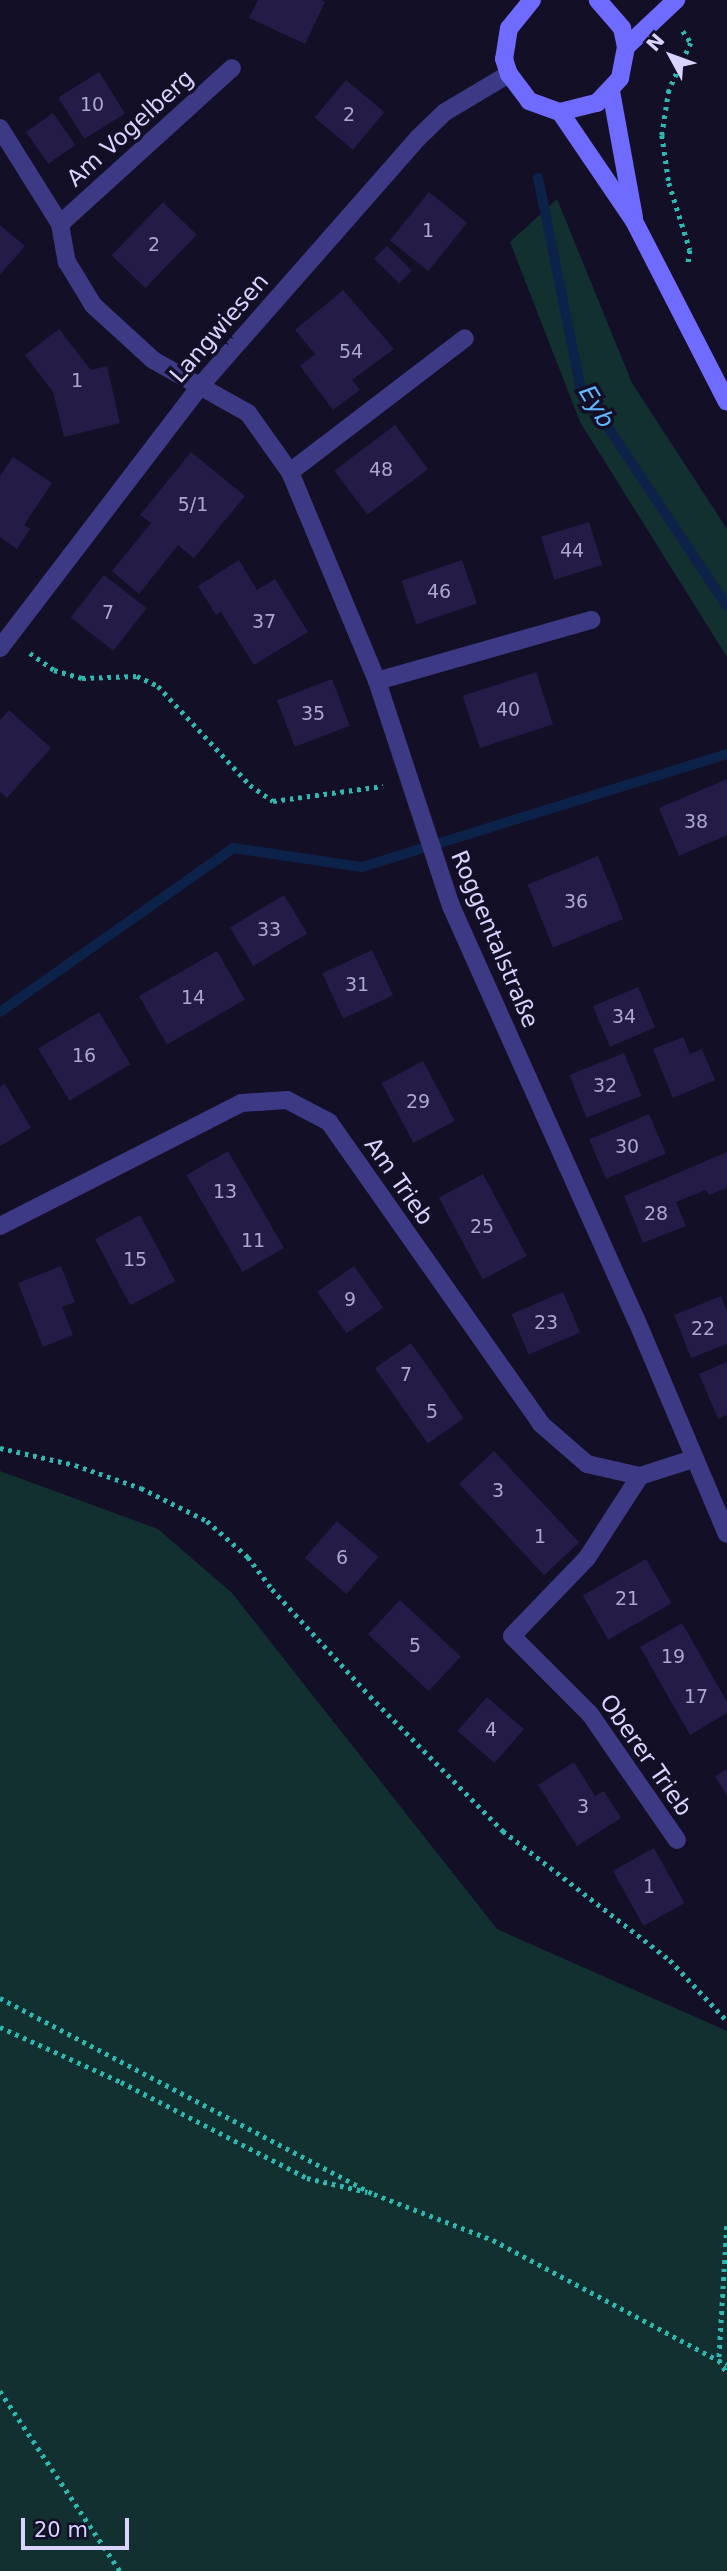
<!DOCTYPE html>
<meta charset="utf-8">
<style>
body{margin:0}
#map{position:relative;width:727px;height:2571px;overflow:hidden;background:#130f26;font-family:"DejaVu Sans",sans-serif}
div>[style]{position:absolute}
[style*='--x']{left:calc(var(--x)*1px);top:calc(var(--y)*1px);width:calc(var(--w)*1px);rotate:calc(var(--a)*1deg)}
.green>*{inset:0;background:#12302f}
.stream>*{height:10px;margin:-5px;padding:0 5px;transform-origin:5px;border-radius:5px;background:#0c2248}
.building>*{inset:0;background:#241b47;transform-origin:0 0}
.path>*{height:4.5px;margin-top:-2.25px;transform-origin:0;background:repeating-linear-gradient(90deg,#2fb8b0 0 3.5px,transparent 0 8.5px)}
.street>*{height:18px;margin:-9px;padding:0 9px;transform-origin:9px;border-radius:9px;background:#3d3a85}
.secondary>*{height:18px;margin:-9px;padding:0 9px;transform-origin:9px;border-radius:9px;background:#6f6bff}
span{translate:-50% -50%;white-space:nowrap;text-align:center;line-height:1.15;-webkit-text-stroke:7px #130f26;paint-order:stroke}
.number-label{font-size:19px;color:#aca6d1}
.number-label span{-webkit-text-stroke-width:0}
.street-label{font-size:23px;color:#d9d4ff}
.water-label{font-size:24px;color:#62b6ff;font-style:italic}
.north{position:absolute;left:636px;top:21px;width:70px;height:70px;-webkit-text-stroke:5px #130f26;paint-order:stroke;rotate:311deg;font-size:19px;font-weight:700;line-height:28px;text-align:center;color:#d9d4ff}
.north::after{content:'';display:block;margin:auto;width:24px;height:32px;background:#d9d4ff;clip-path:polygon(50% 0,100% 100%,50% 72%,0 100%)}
.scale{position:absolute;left:21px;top:2518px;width:108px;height:32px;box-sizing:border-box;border:4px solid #d9d4ff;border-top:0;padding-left:9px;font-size:21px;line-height:24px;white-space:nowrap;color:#d9d4ff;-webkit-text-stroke:5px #130f26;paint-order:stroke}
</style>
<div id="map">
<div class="green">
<div style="clip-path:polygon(557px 199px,632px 383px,727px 529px,727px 657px,580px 422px,510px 242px)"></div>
<div style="clip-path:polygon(0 1471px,158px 1529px,232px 1593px,497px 1929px,727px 2031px,727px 2571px,0 2571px)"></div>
</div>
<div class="stream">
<div style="--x:538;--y:178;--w:211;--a:78.5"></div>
<div style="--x:580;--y:385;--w:265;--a:56.4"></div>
<div style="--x:0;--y:1012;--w:285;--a:-35.1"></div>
<div style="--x:233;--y:848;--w:130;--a:8.4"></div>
<div style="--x:362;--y:867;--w:382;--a:-17.2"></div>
</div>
<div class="building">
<div style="clip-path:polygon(258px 0,321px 0,325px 2px,305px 44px,249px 18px)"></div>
<div style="left:99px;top:72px;width:49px;height:48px;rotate:58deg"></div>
<div style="left:346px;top:80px;width:50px;height:49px;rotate:40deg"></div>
<div style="left:53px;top:113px;width:39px;height:33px;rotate:55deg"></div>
<div style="left:429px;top:192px;width:49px;height:62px;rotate:39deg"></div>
<div style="left:163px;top:202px;width:47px;height:74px;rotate:44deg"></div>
<div style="clip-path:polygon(0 225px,25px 246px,0 275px)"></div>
<div style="left:387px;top:246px;width:35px;height:18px;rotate:45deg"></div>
<div style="clip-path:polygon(343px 290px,394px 349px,352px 380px,360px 390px,333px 410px,300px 366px,315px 354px,295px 330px)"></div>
<div style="clip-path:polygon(59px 329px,91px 370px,107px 366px,120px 423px,64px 437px,53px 392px,25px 355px)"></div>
<div style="left:395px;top:425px;width:55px;height:76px;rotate:53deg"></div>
<div style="clip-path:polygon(191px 452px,245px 496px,194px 558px,178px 545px,139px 594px,112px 571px,151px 523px,140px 515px)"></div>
<div style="clip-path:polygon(13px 457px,52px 483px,24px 525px,30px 529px,17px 549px,0 537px,0 476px)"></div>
<div style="left:589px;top:522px;width:45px;height:50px;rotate:73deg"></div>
<div style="clip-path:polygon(239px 560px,257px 590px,275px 579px,308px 632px,254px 665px,221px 612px,216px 615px,198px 586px)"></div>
<div style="left:462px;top:560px;width:46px;height:64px;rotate:71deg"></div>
<div style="left:104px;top:575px;width:54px;height:54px;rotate:38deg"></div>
<div style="left:536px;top:672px;width:55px;height:77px;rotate:72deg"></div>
<div style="left:332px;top:679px;width:50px;height:59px;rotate:69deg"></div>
<div style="clip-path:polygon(9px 710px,51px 748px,7px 798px,0 792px,0 720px)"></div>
<div style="clip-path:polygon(727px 779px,727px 835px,679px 856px,659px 808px)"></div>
<div style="left:598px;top:856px;width:68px;height:76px;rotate:68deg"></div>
<div style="left:284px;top:895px;width:45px;height:63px;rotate:59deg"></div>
<div style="left:372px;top:950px;width:50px;height:55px;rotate:65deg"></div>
<div style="left:217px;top:951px;width:56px;height:90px;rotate:60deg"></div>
<div style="left:638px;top:987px;width:44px;height:49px;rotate:67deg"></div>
<div style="left:99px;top:1012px;width:61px;height:71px;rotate:59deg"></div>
<div style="clip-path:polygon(683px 1037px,690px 1054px,702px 1049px,715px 1080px,673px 1098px,653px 1049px)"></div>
<div style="left:624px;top:1053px;width:46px;height:59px;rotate:68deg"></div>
<div style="left:423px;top:1061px;width:68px;height:47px;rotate:62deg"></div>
<div style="clip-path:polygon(5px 1084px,31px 1128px,0 1146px,0 1087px)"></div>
<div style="left:649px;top:1114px;width:43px;height:65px;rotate:67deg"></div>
<div style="left:228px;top:1151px;width:112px;height:48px;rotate:60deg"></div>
<div style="clip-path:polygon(727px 1152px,727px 1188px,709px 1195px,706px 1190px,676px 1202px,686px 1226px,643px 1243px,624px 1196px)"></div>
<div style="left:483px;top:1174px;width:93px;height:50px;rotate:62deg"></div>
<div style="left:140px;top:1215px;width:75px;height:51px;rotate:62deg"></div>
<div style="clip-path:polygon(61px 1266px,75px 1302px,62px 1307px,73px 1335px,43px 1347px,18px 1283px)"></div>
<div style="left:354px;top:1266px;width:51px;height:45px;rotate:55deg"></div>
<div style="left:563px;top:1292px;width:44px;height:56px;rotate:67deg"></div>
<div style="clip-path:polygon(721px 1296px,727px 1312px,727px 1344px,691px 1358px,674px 1315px)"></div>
<div style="left:411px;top:1343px;width:92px;height:44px;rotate:55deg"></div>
<div style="clip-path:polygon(727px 1362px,727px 1415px,718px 1419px,699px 1374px)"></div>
<div style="left:494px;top:1451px;width:125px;height:48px;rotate:47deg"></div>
<div style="left:337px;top:1521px;width:55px;height:49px;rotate:41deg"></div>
<div style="left:646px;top:1559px;width:51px;height:73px;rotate:60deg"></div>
<div style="left:400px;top:1600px;width:83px;height:47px;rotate:43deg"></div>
<div style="clip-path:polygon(682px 1623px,727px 1702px,727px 1713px,690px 1735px,640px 1647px)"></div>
<div style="left:487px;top:1697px;width:49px;height:45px;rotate:41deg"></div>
<div style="clip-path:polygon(574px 1762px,595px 1796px,604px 1791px,621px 1818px,577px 1846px,538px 1785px)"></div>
<div style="clip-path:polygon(727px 1769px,727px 1796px,715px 1776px)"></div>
<div style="left:654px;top:1848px;width:63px;height:47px;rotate:61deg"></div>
</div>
<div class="path">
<div style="--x:683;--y:31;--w:14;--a:56"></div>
<div style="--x:691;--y:43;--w:52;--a:115.1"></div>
<div style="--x:669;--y:90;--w:46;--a:98.8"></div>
<div style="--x:662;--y:135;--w:49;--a:81.7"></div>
<div style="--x:669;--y:183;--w:70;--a:72.6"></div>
<div style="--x:690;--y:250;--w:16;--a:97"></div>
<div style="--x:30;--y:653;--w:29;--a:35"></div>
<div style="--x:54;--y:670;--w:29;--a:16"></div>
<div style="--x:82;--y:678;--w:55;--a:-2.1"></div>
<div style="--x:137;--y:676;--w:23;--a:25"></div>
<div style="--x:158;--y:686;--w:135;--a:47.1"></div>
<div style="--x:250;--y:785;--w:28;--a:35"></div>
<div style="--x:273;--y:801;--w:111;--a:-7.8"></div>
<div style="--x:0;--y:1448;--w:77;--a:12.8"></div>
<div style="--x:75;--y:1465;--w:70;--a:19.2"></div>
<div style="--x:141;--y:1488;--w:74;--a:26.6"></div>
<div style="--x:207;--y:1521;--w:55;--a:41.3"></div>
<div style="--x:248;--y:1557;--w:40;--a:53"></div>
<div style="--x:272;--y:1589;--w:145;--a:47.5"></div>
<div style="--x:370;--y:1696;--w:190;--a:45.4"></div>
<div style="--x:503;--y:1831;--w:211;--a:37.7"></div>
<div style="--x:670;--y:1960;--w:83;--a:46.9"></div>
<div style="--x:0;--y:1998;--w:422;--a:27.7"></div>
<div style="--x:374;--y:2194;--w:128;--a:21.1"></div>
<div style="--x:493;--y:2240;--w:265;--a:28.1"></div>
<div style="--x:0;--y:2027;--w:133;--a:24.4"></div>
<div style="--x:121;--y:2082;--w:209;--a:27.3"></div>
<div style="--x:307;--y:2178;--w:62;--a:13.1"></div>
<div style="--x:727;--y:2226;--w:134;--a:93.4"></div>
<div style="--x:719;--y:2360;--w:15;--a:58"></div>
<div style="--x:0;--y:2391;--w:216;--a:56.3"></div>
</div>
<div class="street">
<div style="--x:0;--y:128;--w:113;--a:58"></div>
<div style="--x:60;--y:224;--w:39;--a:80"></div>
<div style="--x:67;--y:262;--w:50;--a:58.8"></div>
<div style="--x:93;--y:305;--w:81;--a:42.5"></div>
<div style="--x:153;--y:360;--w:109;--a:29.2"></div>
<div style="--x:248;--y:413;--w:72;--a:54.6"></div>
<div style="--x:290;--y:472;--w:226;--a:67.4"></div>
<div style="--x:377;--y:681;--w:237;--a:71.8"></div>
<div style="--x:451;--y:906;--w:453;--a:65.9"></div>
<div style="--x:636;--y:1319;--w:233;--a:67.1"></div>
<div style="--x:60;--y:224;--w:232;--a:-42.2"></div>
<div style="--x:290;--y:472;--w:220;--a:-37.4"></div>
<div style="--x:0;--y:648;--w:331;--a:-52.6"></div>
<div style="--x:201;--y:385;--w:329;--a:-48.7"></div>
<div style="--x:418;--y:138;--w:37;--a:-44"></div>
<div style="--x:445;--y:112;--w:74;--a:-30.7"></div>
<div style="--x:377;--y:681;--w:223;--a:-15.9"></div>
<div style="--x:0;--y:1226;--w:271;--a:-27"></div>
<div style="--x:241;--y:1103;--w:46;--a:-3.7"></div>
<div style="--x:287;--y:1100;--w:47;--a:27.6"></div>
<div style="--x:329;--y:1122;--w:369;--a:54.9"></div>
<div style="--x:541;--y:1424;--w:61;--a:41"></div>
<div style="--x:587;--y:1464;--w:54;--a:12.8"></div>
<div style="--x:640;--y:1476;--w:56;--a:-17.8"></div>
<div style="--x:640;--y:1476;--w:98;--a:122.9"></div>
<div style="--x:587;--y:1558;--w:108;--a:133.9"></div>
<div style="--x:512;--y:1636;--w:110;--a:45"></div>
<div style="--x:590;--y:1714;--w:153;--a:55.4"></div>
</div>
<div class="secondary">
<div style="--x:532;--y:0;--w:36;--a:129"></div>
<div style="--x:509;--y:28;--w:31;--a:99"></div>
<div style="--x:504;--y:59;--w:16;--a:72"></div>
<div style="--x:509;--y:74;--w:34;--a:53"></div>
<div style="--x:529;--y:101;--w:33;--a:20"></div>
<div style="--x:560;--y:112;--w:38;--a:-14"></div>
<div style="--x:597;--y:103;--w:34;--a:-47"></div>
<div style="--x:620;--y:78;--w:32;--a:-79"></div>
<div style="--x:626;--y:47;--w:19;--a:-102"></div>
<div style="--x:622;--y:28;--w:37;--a:-131"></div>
<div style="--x:626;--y:47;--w:69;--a:-43.2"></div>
<div style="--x:611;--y:91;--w:129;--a:79.7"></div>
<div style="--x:560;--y:112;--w:132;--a:55.8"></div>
<div style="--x:634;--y:221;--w:203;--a:62.8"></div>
</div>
<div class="number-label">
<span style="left:92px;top:105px">10</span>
<span style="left:349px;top:115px">2</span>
<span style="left:428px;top:231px">1</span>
<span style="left:154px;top:245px">2</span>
<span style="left:351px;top:352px">54</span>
<span style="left:77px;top:381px">1</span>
<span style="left:381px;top:470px">48</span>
<span style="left:193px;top:505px">5/1</span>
<span style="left:572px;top:551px">44</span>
<span style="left:439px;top:592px">46</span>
<span style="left:108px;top:613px">7</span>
<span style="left:264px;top:622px">37</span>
<span style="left:508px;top:710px">40</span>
<span style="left:313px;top:714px">35</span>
<span style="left:696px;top:822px">38</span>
<span style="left:576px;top:902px">36</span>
<span style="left:269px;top:930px">33</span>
<span style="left:357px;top:985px">31</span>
<span style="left:193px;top:998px">14</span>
<span style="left:624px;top:1017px">34</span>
<span style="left:84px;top:1056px">16</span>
<span style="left:605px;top:1086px">32</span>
<span style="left:418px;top:1102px">29</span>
<span style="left:627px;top:1147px">30</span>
<span style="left:225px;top:1192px">13</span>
<span style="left:656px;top:1214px">28</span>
<span style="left:482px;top:1227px">25</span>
<span style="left:253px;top:1241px">11</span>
<span style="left:135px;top:1260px">15</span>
<span style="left:350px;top:1300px">9</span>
<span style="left:546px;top:1323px">23</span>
<span style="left:703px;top:1329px">22</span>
<span style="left:406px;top:1375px">7</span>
<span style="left:432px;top:1412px">5</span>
<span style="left:498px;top:1491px">3</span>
<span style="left:540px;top:1537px">1</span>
<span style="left:342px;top:1558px">6</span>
<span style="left:627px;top:1599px">21</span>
<span style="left:415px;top:1646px">5</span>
<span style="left:673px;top:1657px">19</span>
<span style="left:696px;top:1697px">17</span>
<span style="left:491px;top:1730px">4</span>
<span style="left:583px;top:1807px">3</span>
<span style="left:649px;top:1887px">1</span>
</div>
<div class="street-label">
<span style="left:130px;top:128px;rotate:-42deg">Am Vogelberg</span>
<span style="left:219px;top:328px;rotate:-49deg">Langwiesen</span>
<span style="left:495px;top:939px;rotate:67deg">Roggentalstraße</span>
<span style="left:399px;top:1181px;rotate:55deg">Am Trieb</span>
<span style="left:646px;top:1755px;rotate:55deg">Oberer Trieb</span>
</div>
<div class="water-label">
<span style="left:596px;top:407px;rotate:59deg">Eyb</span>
</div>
<div class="north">N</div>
<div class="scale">20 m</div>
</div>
